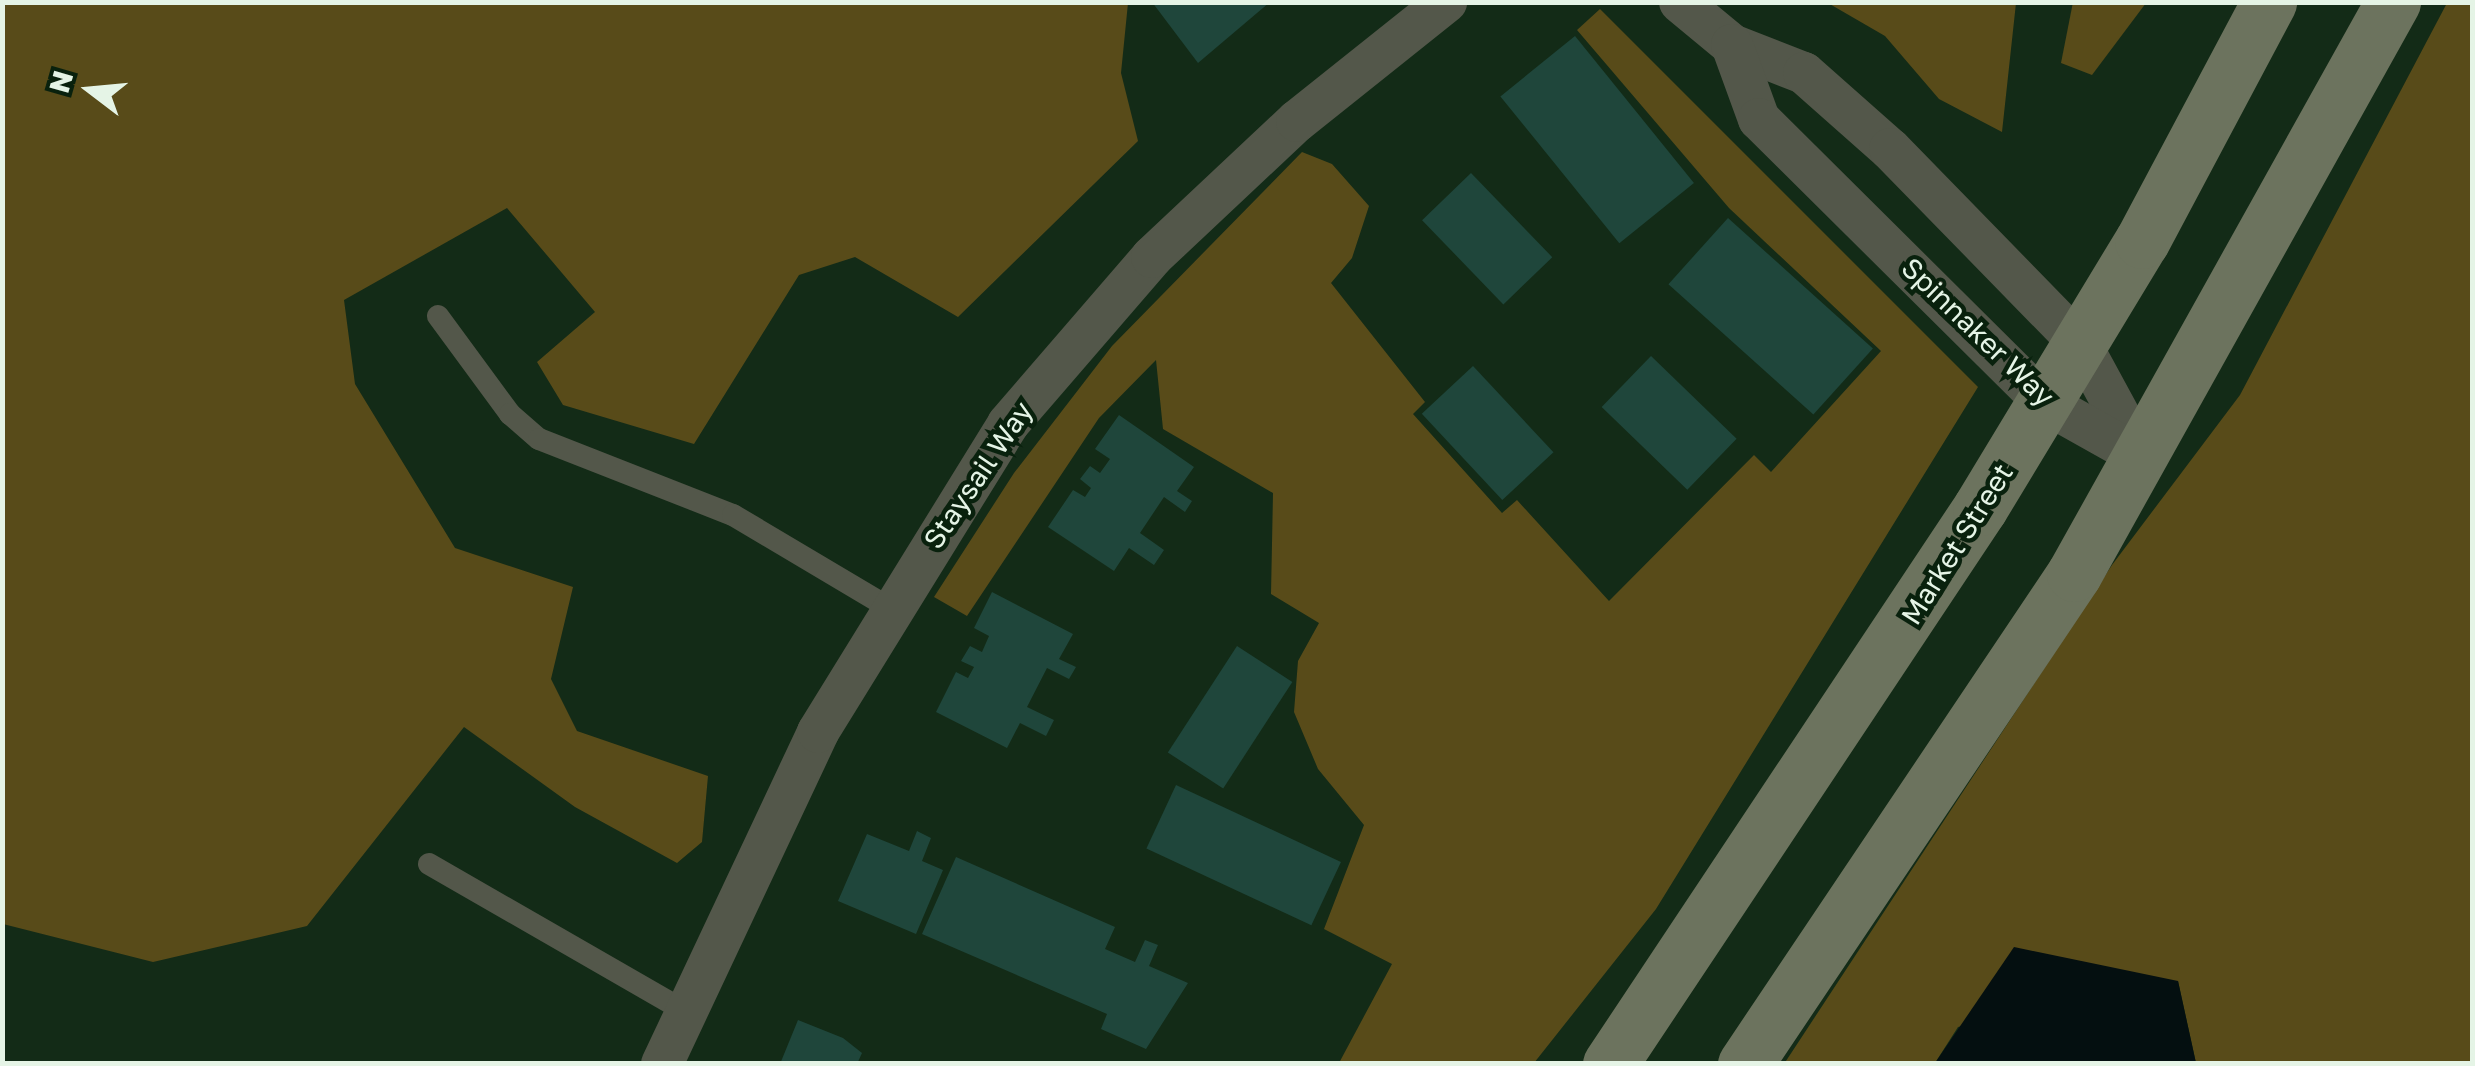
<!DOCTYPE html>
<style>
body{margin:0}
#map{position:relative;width:2475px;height:1066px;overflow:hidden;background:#132b17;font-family:"Golos Text",sans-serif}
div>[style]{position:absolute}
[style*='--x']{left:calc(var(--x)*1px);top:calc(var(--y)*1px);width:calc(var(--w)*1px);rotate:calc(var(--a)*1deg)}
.green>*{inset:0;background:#584b19}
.water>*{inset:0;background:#040f10}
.building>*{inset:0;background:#1f463b;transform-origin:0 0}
.service>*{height:22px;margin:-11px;padding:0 11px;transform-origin:11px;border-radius:11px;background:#53574a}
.minor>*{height:42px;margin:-21px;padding:0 21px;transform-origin:21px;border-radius:21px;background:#53574a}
.secondary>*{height:55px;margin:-27.5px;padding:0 27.5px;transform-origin:27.5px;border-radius:27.5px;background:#6c735e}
span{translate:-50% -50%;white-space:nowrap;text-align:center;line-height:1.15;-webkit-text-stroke:9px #09210d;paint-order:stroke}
.street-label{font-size:28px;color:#e5f4e6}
.frame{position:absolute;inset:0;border:5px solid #e5f4e6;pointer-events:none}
.north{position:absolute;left:40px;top:40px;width:100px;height:100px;-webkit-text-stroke:8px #09210d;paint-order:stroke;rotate:286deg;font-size:28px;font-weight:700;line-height:40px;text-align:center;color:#e5f4e6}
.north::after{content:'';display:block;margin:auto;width:35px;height:45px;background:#e5f4e6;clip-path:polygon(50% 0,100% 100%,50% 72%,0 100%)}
</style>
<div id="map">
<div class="green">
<div style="clip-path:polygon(3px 2px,1128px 3px,1121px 73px,1138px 141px,958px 317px,855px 257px,799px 275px,694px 444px,563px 405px,537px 362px,595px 312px,507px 208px,344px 300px,355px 384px,455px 548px,573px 587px,551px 679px,577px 731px,708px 776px,702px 842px,677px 863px,575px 807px,464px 727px,307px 926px,153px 962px,3px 924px)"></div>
<div style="clip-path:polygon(2073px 2px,2146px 3px,2092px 75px,2061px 63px)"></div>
<div style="clip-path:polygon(1828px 3px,2016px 3px,2002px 132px,1939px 99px,1885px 36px)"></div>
<div style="clip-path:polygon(2447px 3px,2472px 3px,2472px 1063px,2196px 1063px,2178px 981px,1958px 1027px,1935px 1063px,1784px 1064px,2112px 565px,2240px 395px)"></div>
<div style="clip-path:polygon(1600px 9px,1978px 387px,1656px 909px,1534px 1063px,1339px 1063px,1392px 964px,1324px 929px,1364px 825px,1318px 769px,1294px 712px,1298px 661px,1319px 623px,1271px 594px,1273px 493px,1163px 429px,1156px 360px,1099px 418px,967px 616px,934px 597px,1014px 473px,1112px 346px,1302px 152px,1332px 164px,1369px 206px,1352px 258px,1331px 283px,1425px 402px,1413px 414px,1502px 513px,1517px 500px,1609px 601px,1754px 455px,1771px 472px,1881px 351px,1729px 208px,1577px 30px)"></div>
</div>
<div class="water">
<div style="clip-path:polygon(2014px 947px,2178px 981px,2196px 1063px,1935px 1063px)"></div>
</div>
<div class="building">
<div style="clip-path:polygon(1152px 2px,1270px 2px,1198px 63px)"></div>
<div style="left:1575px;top:36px;width:189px;height:96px;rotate:51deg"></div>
<div style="left:1471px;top:173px;width:117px;height:68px;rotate:46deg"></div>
<div style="left:1728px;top:218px;width:195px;height:89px;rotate:42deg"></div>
<div style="left:1651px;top:356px;width:119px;height:71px;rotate:44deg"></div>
<div style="left:1473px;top:366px;width:118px;height:70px;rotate:47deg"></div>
<div style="clip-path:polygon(1119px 415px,1194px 467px,1177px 491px,1192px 501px,1185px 512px,1164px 497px,1140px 533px,1164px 550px,1154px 565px,1129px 548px,1114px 571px,1048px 527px,1073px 490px,1085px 497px,1091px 488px,1080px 479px,1090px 466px,1100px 473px,1110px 459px,1095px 449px)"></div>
<div style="clip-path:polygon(992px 592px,1073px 634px,1059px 659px,1076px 667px,1069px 679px,1047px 668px,1027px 707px,1054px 720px,1046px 736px,1020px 723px,1007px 748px,936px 712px,956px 672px,968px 678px,974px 667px,961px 661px,970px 646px,982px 652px,989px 636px,974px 628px)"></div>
<div style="left:1237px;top:646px;width:66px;height:127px;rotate:33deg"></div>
<div style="left:1176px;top:785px;width:182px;height:70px;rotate:25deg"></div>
<div style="clip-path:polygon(917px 831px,931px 838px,922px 861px,943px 870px,916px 934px,838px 901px,867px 834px,909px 851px)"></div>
<div style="clip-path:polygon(956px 857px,1115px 927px,1105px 949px,1135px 962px,1145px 940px,1158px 945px,1149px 966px,1188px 983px,1146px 1049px,1101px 1029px,1107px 1014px,922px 934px)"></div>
<div style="clip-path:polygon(798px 1020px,843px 1038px,862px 1053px,857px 1064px,780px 1064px)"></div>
</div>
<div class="service">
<div style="--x:438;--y:316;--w:122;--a:53.7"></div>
<div style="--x:510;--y:414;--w:38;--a:41"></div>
<div style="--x:539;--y:439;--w:208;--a:21.4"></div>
<div style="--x:733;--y:515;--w:184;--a:30.7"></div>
<div style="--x:429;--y:864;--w:297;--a:29.9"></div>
</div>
<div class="minor">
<div style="--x:1680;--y:2;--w:67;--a:39.6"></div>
<div style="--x:1732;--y:45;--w:77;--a:21.3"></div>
<div style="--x:1804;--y:73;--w:115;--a:41.5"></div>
<div style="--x:1890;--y:149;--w:274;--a:45.7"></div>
<div style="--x:2081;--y:345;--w:130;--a:61.5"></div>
<div style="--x:1732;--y:45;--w:79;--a:70"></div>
<div style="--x:1759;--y:119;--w:403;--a:44.8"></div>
<div style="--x:2045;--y:403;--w:112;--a:29.3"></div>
<div style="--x:662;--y:1064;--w:367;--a:-64.8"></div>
<div style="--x:818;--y:732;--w:362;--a:-58.3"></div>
<div style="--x:1008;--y:424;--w:221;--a:-49.2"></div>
<div style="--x:1152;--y:257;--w:199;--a:-43.2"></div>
<div style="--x:1297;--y:121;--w:191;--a:-38.6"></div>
</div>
<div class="secondary">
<div style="--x:1610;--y:1064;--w:668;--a:-56.36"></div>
<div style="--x:1980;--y:508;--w:312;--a:-58.8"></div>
<div style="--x:2142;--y:241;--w:271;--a:-62"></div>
<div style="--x:1745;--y:1064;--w:590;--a:-56.12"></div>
<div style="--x:2074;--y:574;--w:655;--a:-60.85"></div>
</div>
<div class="street-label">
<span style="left:1978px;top:332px;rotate:44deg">Spinnaker Way</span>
<span style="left:978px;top:475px;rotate:-56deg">Staysail Way</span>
<span style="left:1957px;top:544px;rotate:-58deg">Market Street</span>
</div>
<div class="frame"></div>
<div class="north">N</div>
</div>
